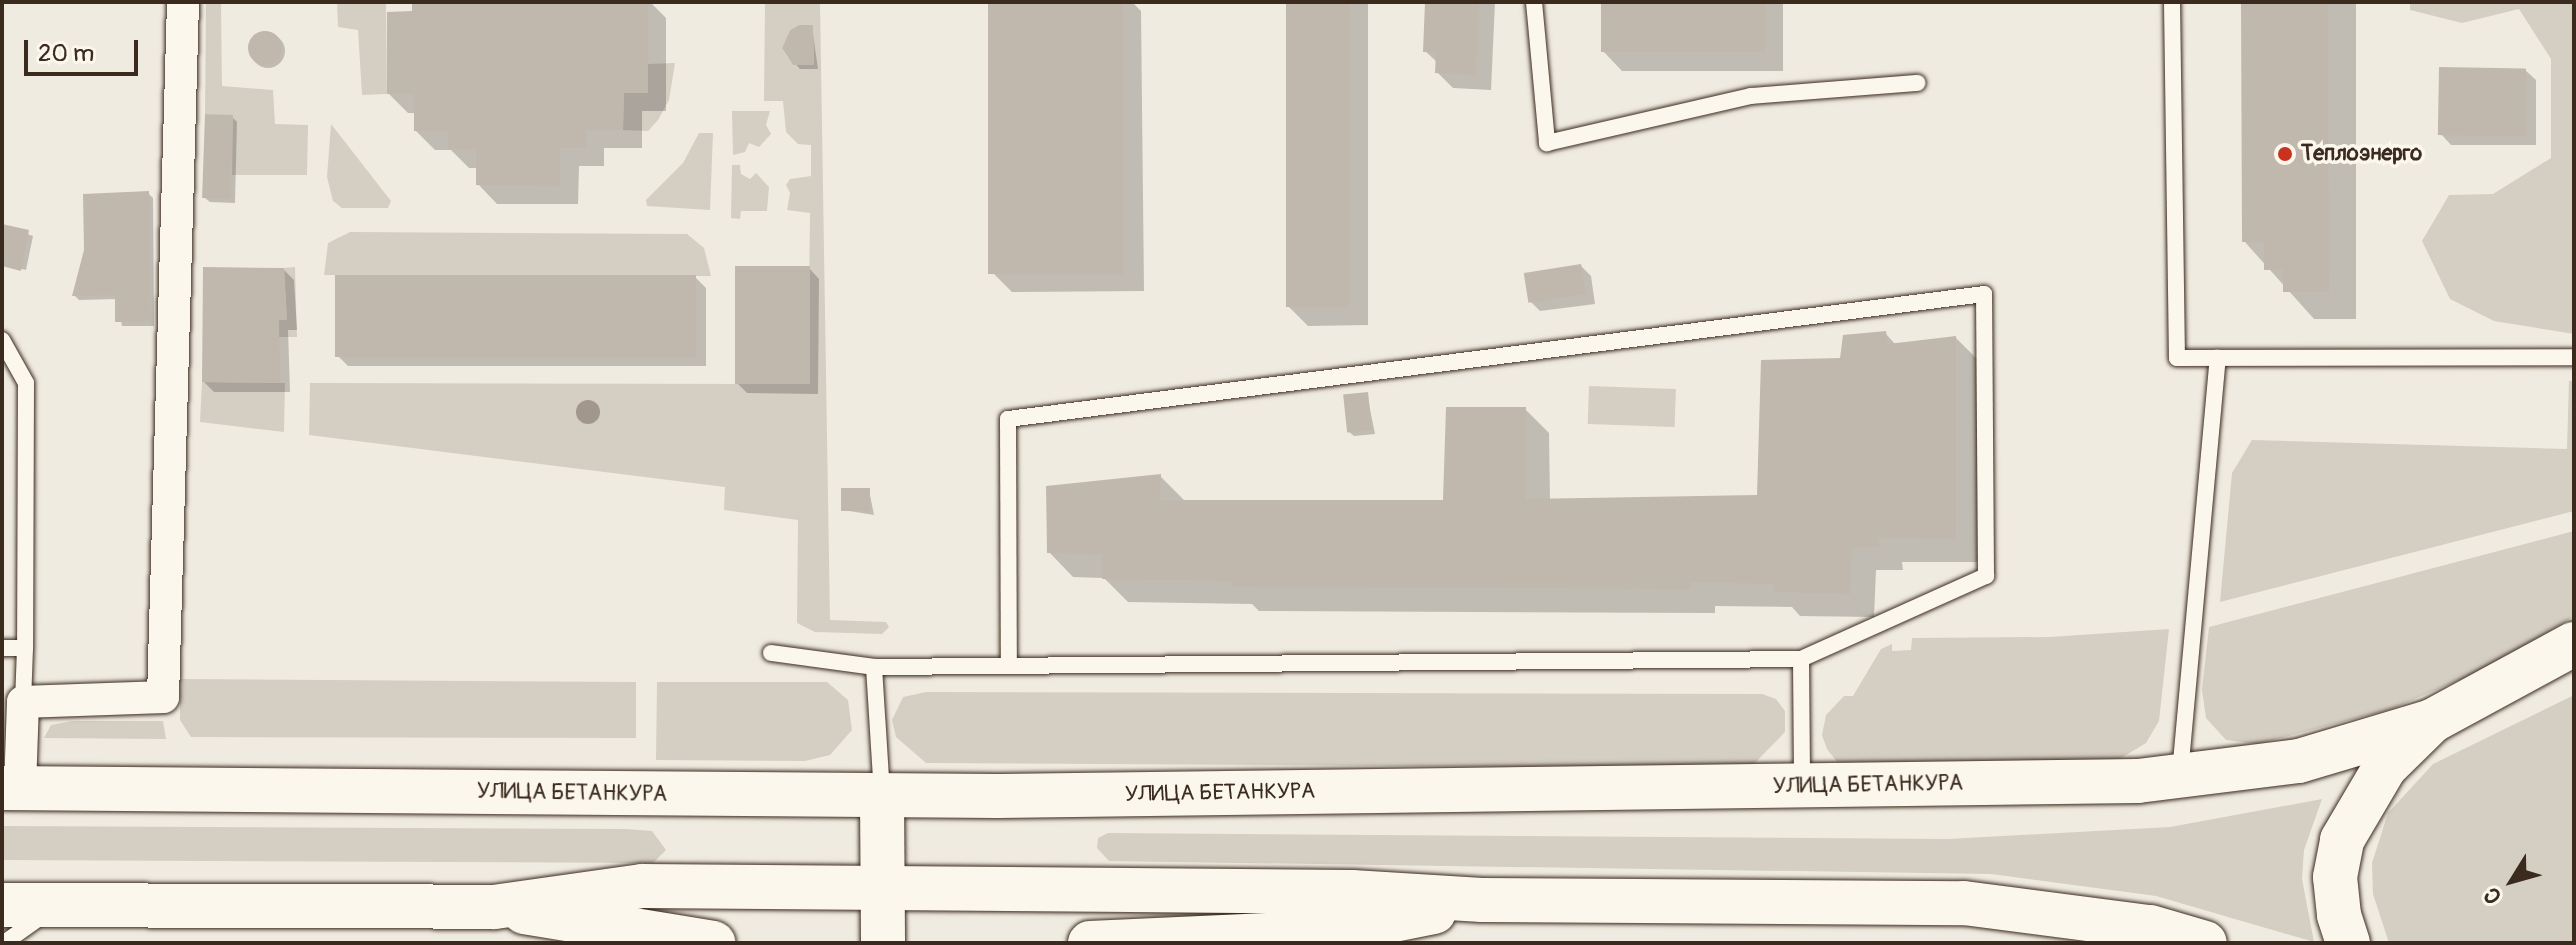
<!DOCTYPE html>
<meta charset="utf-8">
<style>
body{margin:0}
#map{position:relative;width:2576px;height:945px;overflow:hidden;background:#f0ebe0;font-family:Pangolin,sans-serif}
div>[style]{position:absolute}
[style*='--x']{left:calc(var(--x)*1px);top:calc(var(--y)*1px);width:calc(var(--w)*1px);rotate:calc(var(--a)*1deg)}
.green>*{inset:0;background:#d5cec3;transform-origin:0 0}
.shadow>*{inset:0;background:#0003}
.round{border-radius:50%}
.building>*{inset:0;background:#c0b8ad;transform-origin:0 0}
.roads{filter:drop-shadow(0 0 2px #3b2a1e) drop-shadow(0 0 2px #3b2a1e)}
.service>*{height:16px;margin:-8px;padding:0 8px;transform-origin:8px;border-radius:8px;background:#fbf7ec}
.minor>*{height:32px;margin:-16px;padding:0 16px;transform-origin:16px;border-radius:16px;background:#fbf7ec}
.secondary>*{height:44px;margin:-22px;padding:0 22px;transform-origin:22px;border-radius:22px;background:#fbf7ec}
.trees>*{width:24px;height:24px;margin:-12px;border-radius:50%;background:#a2978c}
.dots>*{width:22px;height:22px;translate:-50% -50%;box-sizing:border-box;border:4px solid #fbf7ec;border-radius:50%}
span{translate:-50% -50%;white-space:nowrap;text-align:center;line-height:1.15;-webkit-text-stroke:7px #fbf7ec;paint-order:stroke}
.poi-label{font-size:22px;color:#3b2a1e;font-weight:700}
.left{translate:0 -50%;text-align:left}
.street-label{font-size:22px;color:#3b2a1e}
.frame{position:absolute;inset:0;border:4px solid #3b2a1e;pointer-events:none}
.north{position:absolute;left:2472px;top:841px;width:80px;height:80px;-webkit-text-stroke:6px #fbf7ec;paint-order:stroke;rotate:233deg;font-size:22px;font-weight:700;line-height:32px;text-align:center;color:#3b2a1e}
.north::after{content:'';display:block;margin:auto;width:28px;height:36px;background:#3b2a1e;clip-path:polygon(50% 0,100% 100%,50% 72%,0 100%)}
.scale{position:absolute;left:24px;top:40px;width:114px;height:36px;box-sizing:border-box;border:4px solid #3b2a1e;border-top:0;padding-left:10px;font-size:24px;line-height:28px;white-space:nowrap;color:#3b2a1e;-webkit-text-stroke:6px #fbf7ec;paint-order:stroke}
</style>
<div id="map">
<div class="green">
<div style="clip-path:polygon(206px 2px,221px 2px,222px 86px,273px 90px,275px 124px,308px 125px,307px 175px,232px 175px,233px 116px,205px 114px)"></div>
<div style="clip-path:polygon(337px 2px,386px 2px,387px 94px,362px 95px,358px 30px,338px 27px)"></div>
<div style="clip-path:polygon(evenodd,765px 2px,820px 2px,830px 620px,886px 622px,889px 627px,882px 634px,815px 632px,797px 623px,798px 520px,724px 510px,725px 487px,309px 435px,310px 383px,808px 384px,810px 213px,787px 210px,790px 193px,786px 185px,790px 179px,811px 176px,811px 145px,798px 144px,786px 132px,783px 101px,764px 101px,765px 2px,799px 25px,813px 25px,814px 65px,793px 65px,782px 48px,790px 30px,799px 25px)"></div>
<div style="clip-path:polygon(2410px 2px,2574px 2px,2574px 334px,2494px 321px,2450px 299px,2422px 241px,2449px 195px,2493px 194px,2551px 158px,2551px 59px,2519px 9px,2462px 23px,2410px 10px)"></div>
<div style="clip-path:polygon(675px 63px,669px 100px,658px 120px,648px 131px,623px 130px,624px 93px,648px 64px)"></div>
<div style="clip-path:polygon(732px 111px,770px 111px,766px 125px,771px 134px,759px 147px,749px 143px,745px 152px,733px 155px)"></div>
<div style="clip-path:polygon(331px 124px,391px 201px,388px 208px,342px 208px,333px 201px,327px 177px)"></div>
<div style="clip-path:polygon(699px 133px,713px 133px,710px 210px,647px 206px,646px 200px,683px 163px)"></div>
<div style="clip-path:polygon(732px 165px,740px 165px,741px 174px,750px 179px,756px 173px,769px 187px,767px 211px,741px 211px,740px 219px,731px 218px)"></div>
<div style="clip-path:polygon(350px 232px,687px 234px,704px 248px,711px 276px,324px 275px,328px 243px)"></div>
<div style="clip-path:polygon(295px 267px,297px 337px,279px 337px,279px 320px,287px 319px,284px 268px)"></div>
<div style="clip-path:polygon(2569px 381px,2574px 381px,2574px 511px,2220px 602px,2232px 473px,2252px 440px,2567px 449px)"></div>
<div style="clip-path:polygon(202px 382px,285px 383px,284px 432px,200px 422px)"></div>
<div style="left:1589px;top:386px;width:87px;height:38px;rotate:2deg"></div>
<div style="clip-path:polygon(2574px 531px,2574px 616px,2490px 667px,2391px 709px,2258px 744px,2226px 740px,2206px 718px,2202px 690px,2209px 627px)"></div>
<div style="clip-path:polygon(2169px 629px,2159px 721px,2146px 743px,2113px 763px,1841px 767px,1827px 749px,1822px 735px,1826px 715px,1844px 696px,1853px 696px,1881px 649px,1892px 644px,1892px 651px,1911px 650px,1912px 638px,2050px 637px)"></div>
<div style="clip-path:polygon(180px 679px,636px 682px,636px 738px,191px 737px,180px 720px)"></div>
<div style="clip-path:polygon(657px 682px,827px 682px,848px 700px,852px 730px,830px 755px,805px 761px,656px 760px)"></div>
<div style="clip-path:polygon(926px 692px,1762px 694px,1776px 699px,1785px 711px,1785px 732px,1750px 768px,926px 763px,896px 737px,892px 720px,903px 697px)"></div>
<div style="clip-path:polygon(2574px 695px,2574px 943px,2389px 943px,2373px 894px,2372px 863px,2388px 813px,2433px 764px)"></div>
<div style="clip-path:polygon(73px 721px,163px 721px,166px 739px,44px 738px,51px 725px)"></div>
<div style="clip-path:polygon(2322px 799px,2304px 850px,2302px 879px,2314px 942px,2156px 896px,1991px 874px,1109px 861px,1097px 848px,1098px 838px,1108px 833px,1948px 839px,2170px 827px)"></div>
<div style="clip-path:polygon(2px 826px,626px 829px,652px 831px,666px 850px,653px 863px,2px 860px)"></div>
</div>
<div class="shadow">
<div style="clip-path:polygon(380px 2px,650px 2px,666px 18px,666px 111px,642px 111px,642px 148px,604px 148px,604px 166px,579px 166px,578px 204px,497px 204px,478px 184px,478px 168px,469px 168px,451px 150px,435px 150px,416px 131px,416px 113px,408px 113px,389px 94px,414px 4px)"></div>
<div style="clip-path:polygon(990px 2px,1132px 2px,1141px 11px,1144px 291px,1012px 292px,993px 273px)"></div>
<div style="clip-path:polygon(1288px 2px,1368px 3px,1368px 325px,1308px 326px,1288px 306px)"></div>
<div style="clip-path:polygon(1427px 2px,1495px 2px,1491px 90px,1453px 88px,1437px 72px,1438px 63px,1425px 51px)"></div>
<div style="clip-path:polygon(1603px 2px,1783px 2px,1783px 71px,1622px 71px,1603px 51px)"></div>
<div style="clip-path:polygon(2243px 2px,2356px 2px,2356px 319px,2314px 319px,2244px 241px)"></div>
<div style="clip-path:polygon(812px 27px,818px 69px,800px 69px,788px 56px)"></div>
<div class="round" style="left:251px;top:34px;width:34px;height:34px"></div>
<div style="clip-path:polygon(2525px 70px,2536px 80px,2536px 145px,2451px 145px,2441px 134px)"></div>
<div style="clip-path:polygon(232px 117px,237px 122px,235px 203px,210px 202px,205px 198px)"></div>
<div style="clip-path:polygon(148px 193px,153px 198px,154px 326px,122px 326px,117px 299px,79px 300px,74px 295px)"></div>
<div style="clip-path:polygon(2px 226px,33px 236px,26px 270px,2px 264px)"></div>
<div style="clip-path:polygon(1581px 266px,1591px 276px,1595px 304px,1540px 311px,1530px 301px)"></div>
<div style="clip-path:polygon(809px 268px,819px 279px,818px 394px,747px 393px,737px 383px)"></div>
<div style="clip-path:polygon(284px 270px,294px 280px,297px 330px,288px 330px,290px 392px,214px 392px,204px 382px)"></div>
<div style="clip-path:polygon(695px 277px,706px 288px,706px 366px,348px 366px,338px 356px)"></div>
<div style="clip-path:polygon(1885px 333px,1896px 345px,1956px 338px,1980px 362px,1980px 562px,1902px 562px,1903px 570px,1876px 570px,1874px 617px,1800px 616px,1792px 607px,1715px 606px,1715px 613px,1259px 611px,1252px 604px,1128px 602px,1104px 578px,1073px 577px,1049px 552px,1160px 476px,1184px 500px,1445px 502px,1525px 409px,1549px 433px,1550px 501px,1759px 497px,1842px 360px)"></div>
<div style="clip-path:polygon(1367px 394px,1375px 434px,1354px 436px,1349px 432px)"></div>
<div style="clip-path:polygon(869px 490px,874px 515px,843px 510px)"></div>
</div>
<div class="building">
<div style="clip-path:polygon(412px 2px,648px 2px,648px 93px,624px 93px,623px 130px,586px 130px,586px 148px,560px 148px,560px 186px,476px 185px,476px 149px,448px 149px,448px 131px,414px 131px,414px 94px,387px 94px,387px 12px,412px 11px)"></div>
<div style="left:988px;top:2px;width:135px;height:272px"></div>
<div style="left:1286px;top:2px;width:63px;height:305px"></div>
<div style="clip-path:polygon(1425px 2px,1479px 2px,1476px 75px,1435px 73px,1436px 52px,1423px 52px)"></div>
<div style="left:1601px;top:2px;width:164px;height:50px"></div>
<div style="clip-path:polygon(2241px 2px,2328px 2px,2329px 292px,2283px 292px,2283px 270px,2264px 270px,2264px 242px,2242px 242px)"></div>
<div style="clip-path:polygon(799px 25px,813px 25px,814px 65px,793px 65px,782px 48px,790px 30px)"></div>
<div class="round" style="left:248px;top:31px;width:34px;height:34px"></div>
<div style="left:2439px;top:67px;width:87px;height:68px;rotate:1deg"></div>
<div style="left:205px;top:114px;width:28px;height:84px;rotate:2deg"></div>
<div style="clip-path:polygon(149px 191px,150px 322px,115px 322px,115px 295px,72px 296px,84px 250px,83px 194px)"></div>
<div style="clip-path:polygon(2px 224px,29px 230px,21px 271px,2px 266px)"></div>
<div style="left:1581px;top:264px;width:30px;height:58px;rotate:81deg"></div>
<div style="left:735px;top:266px;width:75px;height:118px"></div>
<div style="clip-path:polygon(203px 267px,284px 268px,287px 320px,279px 320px,280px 383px,202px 382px)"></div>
<div style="left:696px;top:275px;width:82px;height:361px;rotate:90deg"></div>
<div style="clip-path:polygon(1886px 331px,1888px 344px,1956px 336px,1956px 539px,1878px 538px,1880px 547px,1852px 547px,1850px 594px,1774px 592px,1774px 584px,1691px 582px,1691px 589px,1233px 587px,1232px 581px,1102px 579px,1102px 555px,1047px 553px,1046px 486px,1161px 474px,1160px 500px,1443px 500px,1446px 407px,1526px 407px,1526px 499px,1757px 495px,1761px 360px,1840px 358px,1843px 335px)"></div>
<div style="left:1368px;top:392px;width:38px;height:25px;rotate:84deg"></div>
<div style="left:841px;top:488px;width:29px;height:23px"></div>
</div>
<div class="roads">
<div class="service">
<div style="--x:1534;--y:2;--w:142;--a:84.7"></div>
<div style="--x:1547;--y:143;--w:209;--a:-13"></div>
<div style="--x:1751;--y:96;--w:167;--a:-4.5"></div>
<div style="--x:2172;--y:2;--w:356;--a:89.2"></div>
<div style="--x:2177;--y:358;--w:397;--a:-0.1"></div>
<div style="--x:2;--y:340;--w:49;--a:60.8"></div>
<div style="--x:26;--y:383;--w:265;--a:90.2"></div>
<div style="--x:2;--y:648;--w:23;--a:0"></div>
<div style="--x:25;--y:648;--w:54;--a:92.1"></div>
<div style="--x:771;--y:653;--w:104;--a:7.7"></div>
<div style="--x:874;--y:667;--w:127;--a:86.4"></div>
<div style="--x:1801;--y:659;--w:123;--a:89.5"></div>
<div style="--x:874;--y:667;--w:927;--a:-0.49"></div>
<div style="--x:1801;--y:659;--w:203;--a:-24.2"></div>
<div style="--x:1986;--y:576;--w:282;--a:-90.4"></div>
<div style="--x:1984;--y:294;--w:984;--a:172.7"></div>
<div style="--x:1008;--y:419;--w:246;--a:89.8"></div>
<div style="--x:2180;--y:773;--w:417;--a:-84.8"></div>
<div style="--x:4;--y:943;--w:47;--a:-35.4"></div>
</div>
<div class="minor">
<div style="--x:20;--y:788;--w:86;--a:-88"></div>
<div style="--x:23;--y:702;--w:140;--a:-2"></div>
<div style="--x:163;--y:697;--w:695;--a:-88.35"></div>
</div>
<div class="secondary">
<div style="--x:2;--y:788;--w:995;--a:0.46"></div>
<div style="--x:997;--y:796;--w:1141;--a:-0.75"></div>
<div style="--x:2138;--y:781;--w:162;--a:-7.1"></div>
<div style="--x:2299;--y:761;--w:139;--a:-16.7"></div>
<div style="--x:882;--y:796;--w:147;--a:89.6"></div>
<div style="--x:2;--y:905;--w:492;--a:0.2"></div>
<div style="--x:494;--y:907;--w:149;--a:-8.1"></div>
<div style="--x:642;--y:886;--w:710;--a:0.48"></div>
<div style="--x:1352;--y:892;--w:130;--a:3.5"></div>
<div style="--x:1482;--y:900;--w:482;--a:0.4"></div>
<div style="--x:1964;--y:903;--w:188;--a:7.4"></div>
<div style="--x:2150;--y:927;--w:57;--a:16.2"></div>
<div style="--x:524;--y:912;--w:192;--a:9.3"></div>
<div style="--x:1090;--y:943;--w:244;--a:-2.6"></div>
<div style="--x:1334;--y:932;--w:102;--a:-11.3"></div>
<div style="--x:2348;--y:943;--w:29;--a:-108"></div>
<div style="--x:2339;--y:915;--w:38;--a:-96"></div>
<div style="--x:2335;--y:877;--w:38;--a:-79"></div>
<div style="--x:2342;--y:840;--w:85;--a:-59.5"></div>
<div style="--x:2385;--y:767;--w:66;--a:-44.4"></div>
<div style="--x:2432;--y:721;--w:162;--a:-28.5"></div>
</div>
</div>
<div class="trees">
<div style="left:588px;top:412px"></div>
</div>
<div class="dots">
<div style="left:2285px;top:154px;background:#c8321e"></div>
</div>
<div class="poi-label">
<span class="left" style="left:2301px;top:154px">Теплоэнерго</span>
</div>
<div class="street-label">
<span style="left:1868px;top:785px;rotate:-1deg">УЛИЦА БЕТАНКУРА</span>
<span style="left:572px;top:793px;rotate:1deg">УЛИЦА БЕТАНКУРА</span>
<span style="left:1220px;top:793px;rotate:-1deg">УЛИЦА БЕТАНКУРА</span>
</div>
<div class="frame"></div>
<div class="north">С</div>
<div class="scale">20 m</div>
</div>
